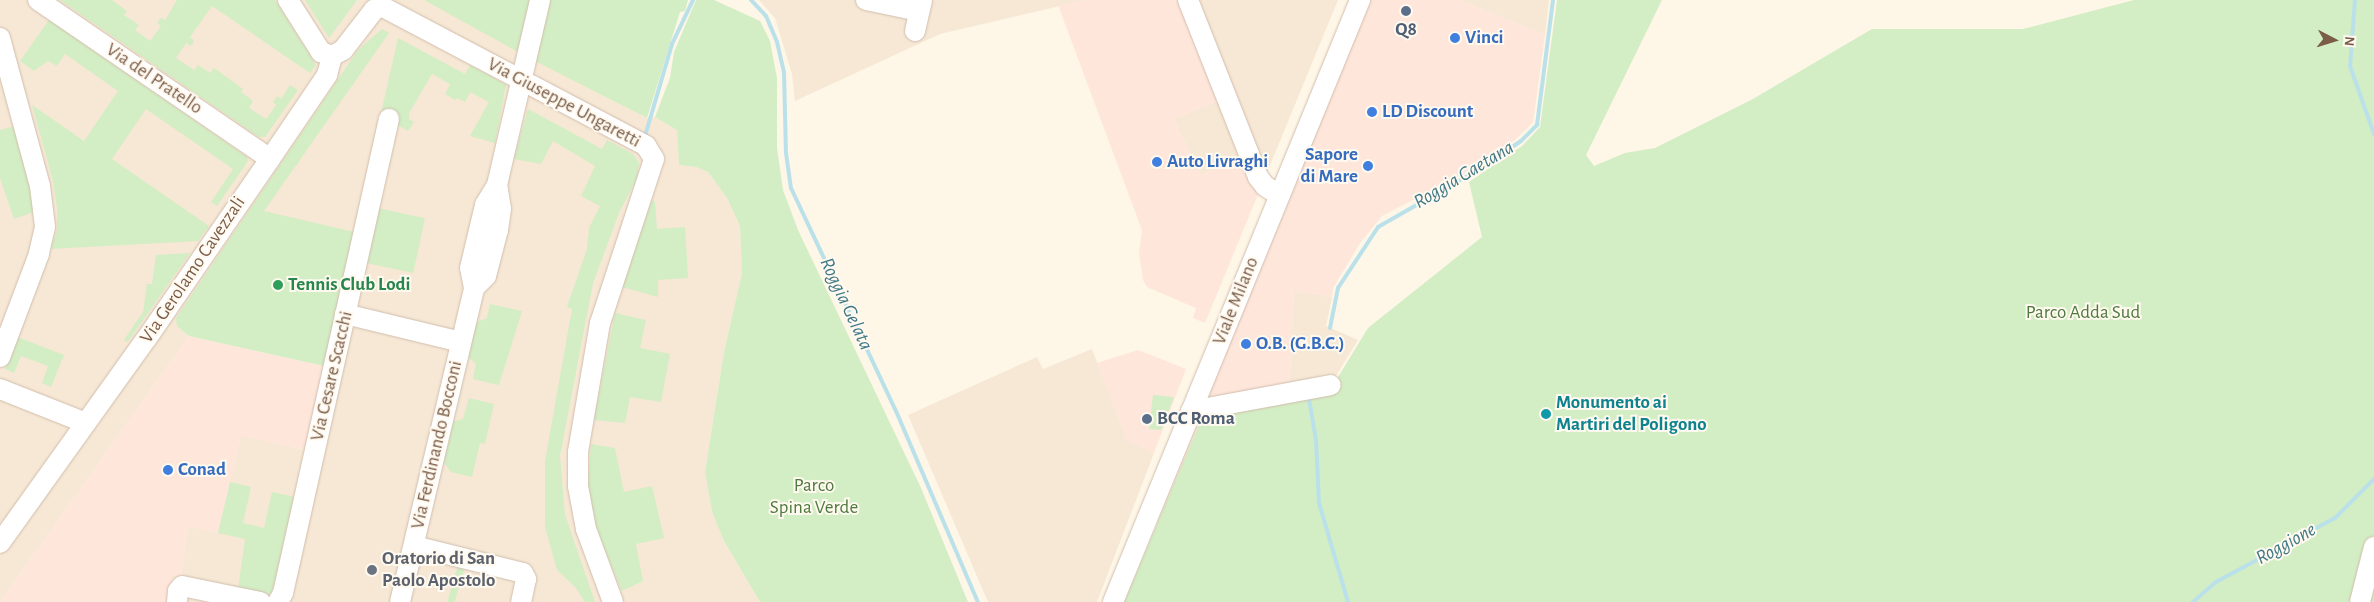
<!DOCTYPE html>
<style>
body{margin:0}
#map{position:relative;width:2374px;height:602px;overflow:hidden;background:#fef6e7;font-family:"Alegreya Sans",sans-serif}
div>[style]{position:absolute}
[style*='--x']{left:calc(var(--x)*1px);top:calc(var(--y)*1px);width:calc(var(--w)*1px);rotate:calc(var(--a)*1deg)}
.residential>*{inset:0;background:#f6e8d5}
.commercial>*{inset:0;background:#fee6db}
.green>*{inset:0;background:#d3edc4;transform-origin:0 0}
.stream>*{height:4px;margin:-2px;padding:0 2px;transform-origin:2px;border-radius:2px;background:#bae1e9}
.roads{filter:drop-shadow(0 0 1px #d1bdac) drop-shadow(0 0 1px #d1bdac)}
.minor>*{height:20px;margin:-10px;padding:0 10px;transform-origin:10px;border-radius:10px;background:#fff}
.dots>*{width:14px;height:14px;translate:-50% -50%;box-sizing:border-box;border:2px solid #fff9ef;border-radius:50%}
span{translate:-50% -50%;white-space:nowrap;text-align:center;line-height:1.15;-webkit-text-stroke:4px #fff9ef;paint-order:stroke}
.service-label{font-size:19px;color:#4e5e75;font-weight:700}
.left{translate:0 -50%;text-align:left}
.shop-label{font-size:19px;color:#366cbe;font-weight:700}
.right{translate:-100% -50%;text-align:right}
.street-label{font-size:19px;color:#7a5c49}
.leisure-label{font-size:19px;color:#27864d;font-weight:700}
.park-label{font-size:19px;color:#4d7a3e}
.culture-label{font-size:19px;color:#0d838f;font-weight:700}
.worship-label{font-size:19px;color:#5b616d;font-weight:700}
.water-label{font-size:20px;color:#3f7987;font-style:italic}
.north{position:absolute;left:2309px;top:15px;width:50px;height:50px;-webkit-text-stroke:4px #fff9ef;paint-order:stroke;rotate:95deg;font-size:14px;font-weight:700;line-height:20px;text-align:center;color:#7a5c49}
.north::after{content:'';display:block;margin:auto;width:18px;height:22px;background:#7a5c49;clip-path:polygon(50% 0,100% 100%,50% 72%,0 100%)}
</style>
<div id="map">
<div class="residential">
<div style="clip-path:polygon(0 0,424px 0,647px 118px,655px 117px,677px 130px,679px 165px,696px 167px,708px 172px,727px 198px,740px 226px,742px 273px,724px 352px,705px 472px,712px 512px,724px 541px,760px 602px,169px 602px,172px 575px,181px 576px,188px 526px,218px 532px,241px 435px,305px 450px,354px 232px,182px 330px,189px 336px,0 602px)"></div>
<div style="clip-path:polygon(759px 0,1086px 0,940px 34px,795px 101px,792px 74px,775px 18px)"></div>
<div style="clip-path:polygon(1182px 0,1338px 0,1259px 192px,1201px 176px,1174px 119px,1220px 100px)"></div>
<div style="clip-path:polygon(1460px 0,1549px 0,1545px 35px,1503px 18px)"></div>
<div style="clip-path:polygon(1294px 291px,1332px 297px,1326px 326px,1358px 340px,1331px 384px,1289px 392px)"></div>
<div style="clip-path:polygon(1092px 349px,1127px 440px,1154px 453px,1097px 602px,988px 602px,908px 415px,1037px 357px,1043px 369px)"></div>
</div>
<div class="commercial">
<div style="clip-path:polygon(1086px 0,1182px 0,1220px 101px,1174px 119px,1201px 175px,1244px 153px,1259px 192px,1205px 323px,1193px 318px,1196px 308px,1147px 287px,1143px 280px,1139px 254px,1142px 230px,1058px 5px)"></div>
<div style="clip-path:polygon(1362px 0,1460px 0,1545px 35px,1533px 122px,1515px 140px,1467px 172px,1382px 216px,1360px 243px,1333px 288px,1332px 297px,1294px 291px,1289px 390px,1165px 524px,1158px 523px,1149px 519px)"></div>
<div style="clip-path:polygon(189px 336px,324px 366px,306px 450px,241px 436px,218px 533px,188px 526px,181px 576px,172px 575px,169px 602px,0 602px)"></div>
<div style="clip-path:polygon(1138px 350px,1186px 369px,1154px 453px,1127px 441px,1097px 363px)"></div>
</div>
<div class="green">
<div style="clip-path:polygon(60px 0,112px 0,127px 11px,124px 15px,139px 25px,135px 30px,150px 41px,161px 26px,157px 23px,161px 18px,165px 20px,177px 0,275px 0,316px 65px,310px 73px,212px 6px,190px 37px,194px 41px,191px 46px,186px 43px,176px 58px,194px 70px,198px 65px,210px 73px,214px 68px,243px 89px,241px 92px,253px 101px,249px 108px,266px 119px,276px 105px,273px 102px,277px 96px,281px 99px,290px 85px,298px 90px,265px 137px,259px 137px)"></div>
<div style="clip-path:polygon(305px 0,357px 0,329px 38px)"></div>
<div style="clip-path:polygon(424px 0,532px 0,520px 53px)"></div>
<div style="clip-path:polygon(548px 0,688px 0,685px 11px,680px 12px,647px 118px,535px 61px)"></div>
<div style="clip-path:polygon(696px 0,714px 0,760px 21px,770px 41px,777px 78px,777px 148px,783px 190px,798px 230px,921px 488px,968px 602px,760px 602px,724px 541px,712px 512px,705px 472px,724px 352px,742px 273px,740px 226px,727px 198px,708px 172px,696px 167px,679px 165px,677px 130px,655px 117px,670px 78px,674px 52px)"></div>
<div style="clip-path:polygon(1557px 0,1662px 0,1586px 155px,1594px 166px,1625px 153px,1655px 148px,1753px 99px,1872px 29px,2023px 29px,2134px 0,2374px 0,2374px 602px,1124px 602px,1205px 411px,1332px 387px,1368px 328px,1482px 237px,1469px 182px,1522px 146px,1540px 127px)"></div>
<div style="clip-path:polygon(49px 20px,247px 157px,248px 161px,217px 206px,211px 202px,233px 169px,146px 109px,112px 159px,209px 226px,198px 241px,51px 249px,57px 230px,57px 209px,53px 181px,32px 105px,84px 141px,118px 91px,65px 54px,57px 66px,48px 61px,34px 71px,20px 61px)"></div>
<div style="clip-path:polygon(382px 29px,389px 33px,264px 211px,354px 232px,324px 366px,189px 336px,177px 326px,176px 318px,358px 50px)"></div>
<div style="clip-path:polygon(398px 38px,465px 74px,470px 65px,506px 85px,495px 143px,470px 136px,489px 102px,470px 92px,465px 102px,457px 98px,455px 100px,445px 94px,450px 84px,432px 74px,409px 113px,409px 119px,414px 122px,408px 131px,396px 124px,397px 117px,381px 113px)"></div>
<div style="clip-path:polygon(528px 109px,602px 149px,607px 140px,633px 154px,639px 163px,637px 178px,619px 213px,593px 283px,560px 456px,565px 515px,595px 602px,585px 602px,575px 587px,557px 570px,545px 527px,545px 461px,572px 309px,567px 307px,587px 249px,589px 228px,600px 206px,581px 196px,595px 166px,553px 141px,541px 164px,514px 159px)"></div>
<div style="clip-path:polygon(15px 126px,36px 211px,14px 219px,0 178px,0 130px)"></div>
<div style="clip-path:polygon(652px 200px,655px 202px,657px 229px,685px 227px,688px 278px,658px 280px,658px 297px,622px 287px)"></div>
<div style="left:377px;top:208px;width:49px;height:56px;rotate:12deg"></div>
<div style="clip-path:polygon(190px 253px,129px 340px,127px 342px,124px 340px,143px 312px,147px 284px,152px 284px,156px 255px)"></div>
<div style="clip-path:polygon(490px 304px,522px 311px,499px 385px,473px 379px,476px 364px,467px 356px,475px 323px,487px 318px)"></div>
<div style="clip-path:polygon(615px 313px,646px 320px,640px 348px,670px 354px,661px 402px,630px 397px,625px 423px,594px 420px)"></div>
<div style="clip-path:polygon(17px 337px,64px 355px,51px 387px,42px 383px,48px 366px,21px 356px,14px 373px,5px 369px)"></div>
<div style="clip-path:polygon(1153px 395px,1174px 397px,1161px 430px,1149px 429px)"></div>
<div style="clip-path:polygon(469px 398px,494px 404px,485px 444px,480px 443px,472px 477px,451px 472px,442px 460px,451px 422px,463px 419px)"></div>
<div style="clip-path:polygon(591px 444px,615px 448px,624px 492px,652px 486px,664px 538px,636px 544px,643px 581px,622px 591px,595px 526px,588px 482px)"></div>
<div style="clip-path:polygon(230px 482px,251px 487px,243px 523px,264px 528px,272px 492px,295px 497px,273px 595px,238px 589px,245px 539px,218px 533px)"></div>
<div style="left:458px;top:565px;width:7px;height:38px;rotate:16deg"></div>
</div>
<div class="stream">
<div style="--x:751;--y:0;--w:22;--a:47"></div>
<div style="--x:766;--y:16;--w:28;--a:67"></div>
<div style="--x:777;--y:42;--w:32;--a:77"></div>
<div style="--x:784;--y:73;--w:80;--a:88.6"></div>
<div style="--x:786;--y:153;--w:35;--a:82"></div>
<div style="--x:791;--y:188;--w:246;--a:64.8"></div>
<div style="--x:896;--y:411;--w:208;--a:66.8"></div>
<div style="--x:2355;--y:0;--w:66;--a:94.3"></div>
<div style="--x:2350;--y:66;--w:72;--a:70.6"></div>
<div style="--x:645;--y:136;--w:96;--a:-73.6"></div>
<div style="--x:672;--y:44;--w:49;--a:-64.5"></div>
<div style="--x:1330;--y:328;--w:41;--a:-78.7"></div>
<div style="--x:1338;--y:288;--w:73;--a:-56.7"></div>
<div style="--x:1378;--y:227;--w:121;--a:-29.7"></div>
<div style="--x:1483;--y:167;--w:46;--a:-34.4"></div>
<div style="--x:1521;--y:141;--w:23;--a:-45"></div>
<div style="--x:1537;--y:125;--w:126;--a:-82.7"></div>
<div style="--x:1309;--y:399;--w:42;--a:80.3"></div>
<div style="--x:1316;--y:440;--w:63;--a:87.3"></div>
<div style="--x:1319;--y:503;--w:103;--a:73.7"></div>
<div style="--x:2193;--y:602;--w:30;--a:-41"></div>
<div style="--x:2216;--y:582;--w:135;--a:-28.3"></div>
<div style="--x:2335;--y:518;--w:55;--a:-45"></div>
</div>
<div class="roads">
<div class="minor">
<div style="--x:38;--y:0;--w:281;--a:34.4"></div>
<div style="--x:288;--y:0;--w:62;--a:57.6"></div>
<div style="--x:321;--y:52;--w:12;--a:20"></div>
<div style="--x:332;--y:56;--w:13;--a:-29"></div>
<div style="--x:343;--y:50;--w:51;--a:-52.2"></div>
<div style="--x:374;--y:10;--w:8;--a:-30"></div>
<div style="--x:866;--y:0;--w:54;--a:11.7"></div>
<div style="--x:1188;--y:0;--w:190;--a:68.4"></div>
<div style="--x:1258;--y:177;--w:11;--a:52"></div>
<div style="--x:1265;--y:186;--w:17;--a:33"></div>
<div style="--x:381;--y:6;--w:300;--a:27.8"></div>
<div style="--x:646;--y:146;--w:15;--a:58"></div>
<div style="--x:654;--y:159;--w:173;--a:108.2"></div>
<div style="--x:600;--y:323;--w:131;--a:99.7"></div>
<div style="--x:578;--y:452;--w:34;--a:90"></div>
<div style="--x:578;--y:486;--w:44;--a:79.5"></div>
<div style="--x:586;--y:529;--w:78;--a:69.7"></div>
<div style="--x:915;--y:31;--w:32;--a:-77"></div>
<div style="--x:0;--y:38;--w:153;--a:74.9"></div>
<div style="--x:40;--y:186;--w:41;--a:83"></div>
<div style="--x:45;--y:227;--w:28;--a:103"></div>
<div style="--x:39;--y:254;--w:110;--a:110.7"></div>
<div style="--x:474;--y:288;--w:17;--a:-45"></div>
<div style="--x:486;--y:276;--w:48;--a:-75.4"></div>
<div style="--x:498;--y:230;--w:21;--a:-82"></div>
<div style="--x:501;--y:209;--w:24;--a:-99"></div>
<div style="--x:497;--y:185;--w:190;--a:-76.9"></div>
<div style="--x:345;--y:314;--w:119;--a:13.6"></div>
<div style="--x:0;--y:389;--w:92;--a:21.6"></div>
<div style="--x:1191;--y:411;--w:142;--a:-10.5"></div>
<div style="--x:0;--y:543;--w:252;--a:-54.4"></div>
<div style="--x:147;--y:338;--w:217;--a:-55.5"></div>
<div style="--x:270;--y:159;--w:102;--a:-55.8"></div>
<div style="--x:327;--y:75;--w:20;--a:-75"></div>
<div style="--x:414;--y:546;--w:112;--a:13.9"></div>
<div style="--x:523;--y:573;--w:7;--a:63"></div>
<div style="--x:526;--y:579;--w:24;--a:102"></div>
<div style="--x:177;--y:602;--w:11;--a:-85"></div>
<div style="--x:178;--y:591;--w:6;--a:-51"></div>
<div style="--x:182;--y:586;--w:80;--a:11.6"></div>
<div style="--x:278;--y:602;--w:10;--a:-61"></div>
<div style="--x:283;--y:593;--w:486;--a:-77.4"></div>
<div style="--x:400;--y:602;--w:323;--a:-76.7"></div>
<div style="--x:474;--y:288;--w:20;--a:-101"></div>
<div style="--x:470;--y:268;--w:65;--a:-76.6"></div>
<div style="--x:485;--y:205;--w:23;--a:-59"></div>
<div style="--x:1113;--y:602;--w:651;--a:-67.69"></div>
<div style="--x:2360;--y:602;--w:57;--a:-75.7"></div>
</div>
</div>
<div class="dots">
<div style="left:1406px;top:11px;background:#5c6f8a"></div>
<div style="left:1455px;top:38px;background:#3f7fe0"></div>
<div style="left:1372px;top:112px;background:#3f7fe0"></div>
<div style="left:1157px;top:162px;background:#3f7fe0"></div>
<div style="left:1368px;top:166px;background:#3f7fe0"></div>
<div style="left:278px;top:285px;background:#2e9e5b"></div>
<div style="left:1246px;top:344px;background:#3f7fe0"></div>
<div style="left:1546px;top:414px;background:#0f9aa8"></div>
<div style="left:1147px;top:419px;background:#5c6f8a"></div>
<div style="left:168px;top:470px;background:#3f7fe0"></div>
<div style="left:372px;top:570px;background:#6b7280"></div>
</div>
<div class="service-label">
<span style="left:1406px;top:30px">Q8</span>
<span class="left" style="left:1157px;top:419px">BCC Roma</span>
</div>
<div class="shop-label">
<span class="left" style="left:1465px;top:38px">Vinci</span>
<span class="left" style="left:1382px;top:112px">LD Discount</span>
<span class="right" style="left:1358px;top:166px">Sapore<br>di Mare</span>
<span class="left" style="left:1167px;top:162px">Auto Livraghi</span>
<span class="left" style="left:1256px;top:344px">O.B. (G.B.C.)</span>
<span class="left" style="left:178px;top:470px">Conad</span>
</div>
<div class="street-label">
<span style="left:154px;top:79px;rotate:34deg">Via del Pratello</span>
<span style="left:564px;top:103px;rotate:28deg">Via Giuseppe Ungaretti</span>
<span style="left:193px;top:270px;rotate:-56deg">Via Gerolamo Cavezzali</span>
<span style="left:1236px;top:301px;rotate:-68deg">Viale Milano</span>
<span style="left:332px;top:376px;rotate:-77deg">Via Cesare Scacchi</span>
<span style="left:437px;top:445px;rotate:-77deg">Via Ferdinando Bocconi</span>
</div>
<div class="leisure-label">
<span class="left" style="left:288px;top:285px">Tennis Club Lodi</span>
</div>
<div class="park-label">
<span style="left:2083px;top:313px">Parco Adda Sud</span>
<span style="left:814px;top:497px">Parco<br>Spina Verde</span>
</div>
<div class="culture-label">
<span class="left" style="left:1556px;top:414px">Monumento ai<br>Martiri del Poligono</span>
</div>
<div class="worship-label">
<span class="left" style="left:382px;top:570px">Oratorio di San<br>Paolo Apostolo</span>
</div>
<div class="water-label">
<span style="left:1464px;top:175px;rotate:-31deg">Roggia Gaetana</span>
<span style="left:846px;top:304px;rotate:65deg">Roggia Gelata</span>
<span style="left:2286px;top:544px;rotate:-29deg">Roggione</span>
</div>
<div class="north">N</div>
</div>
